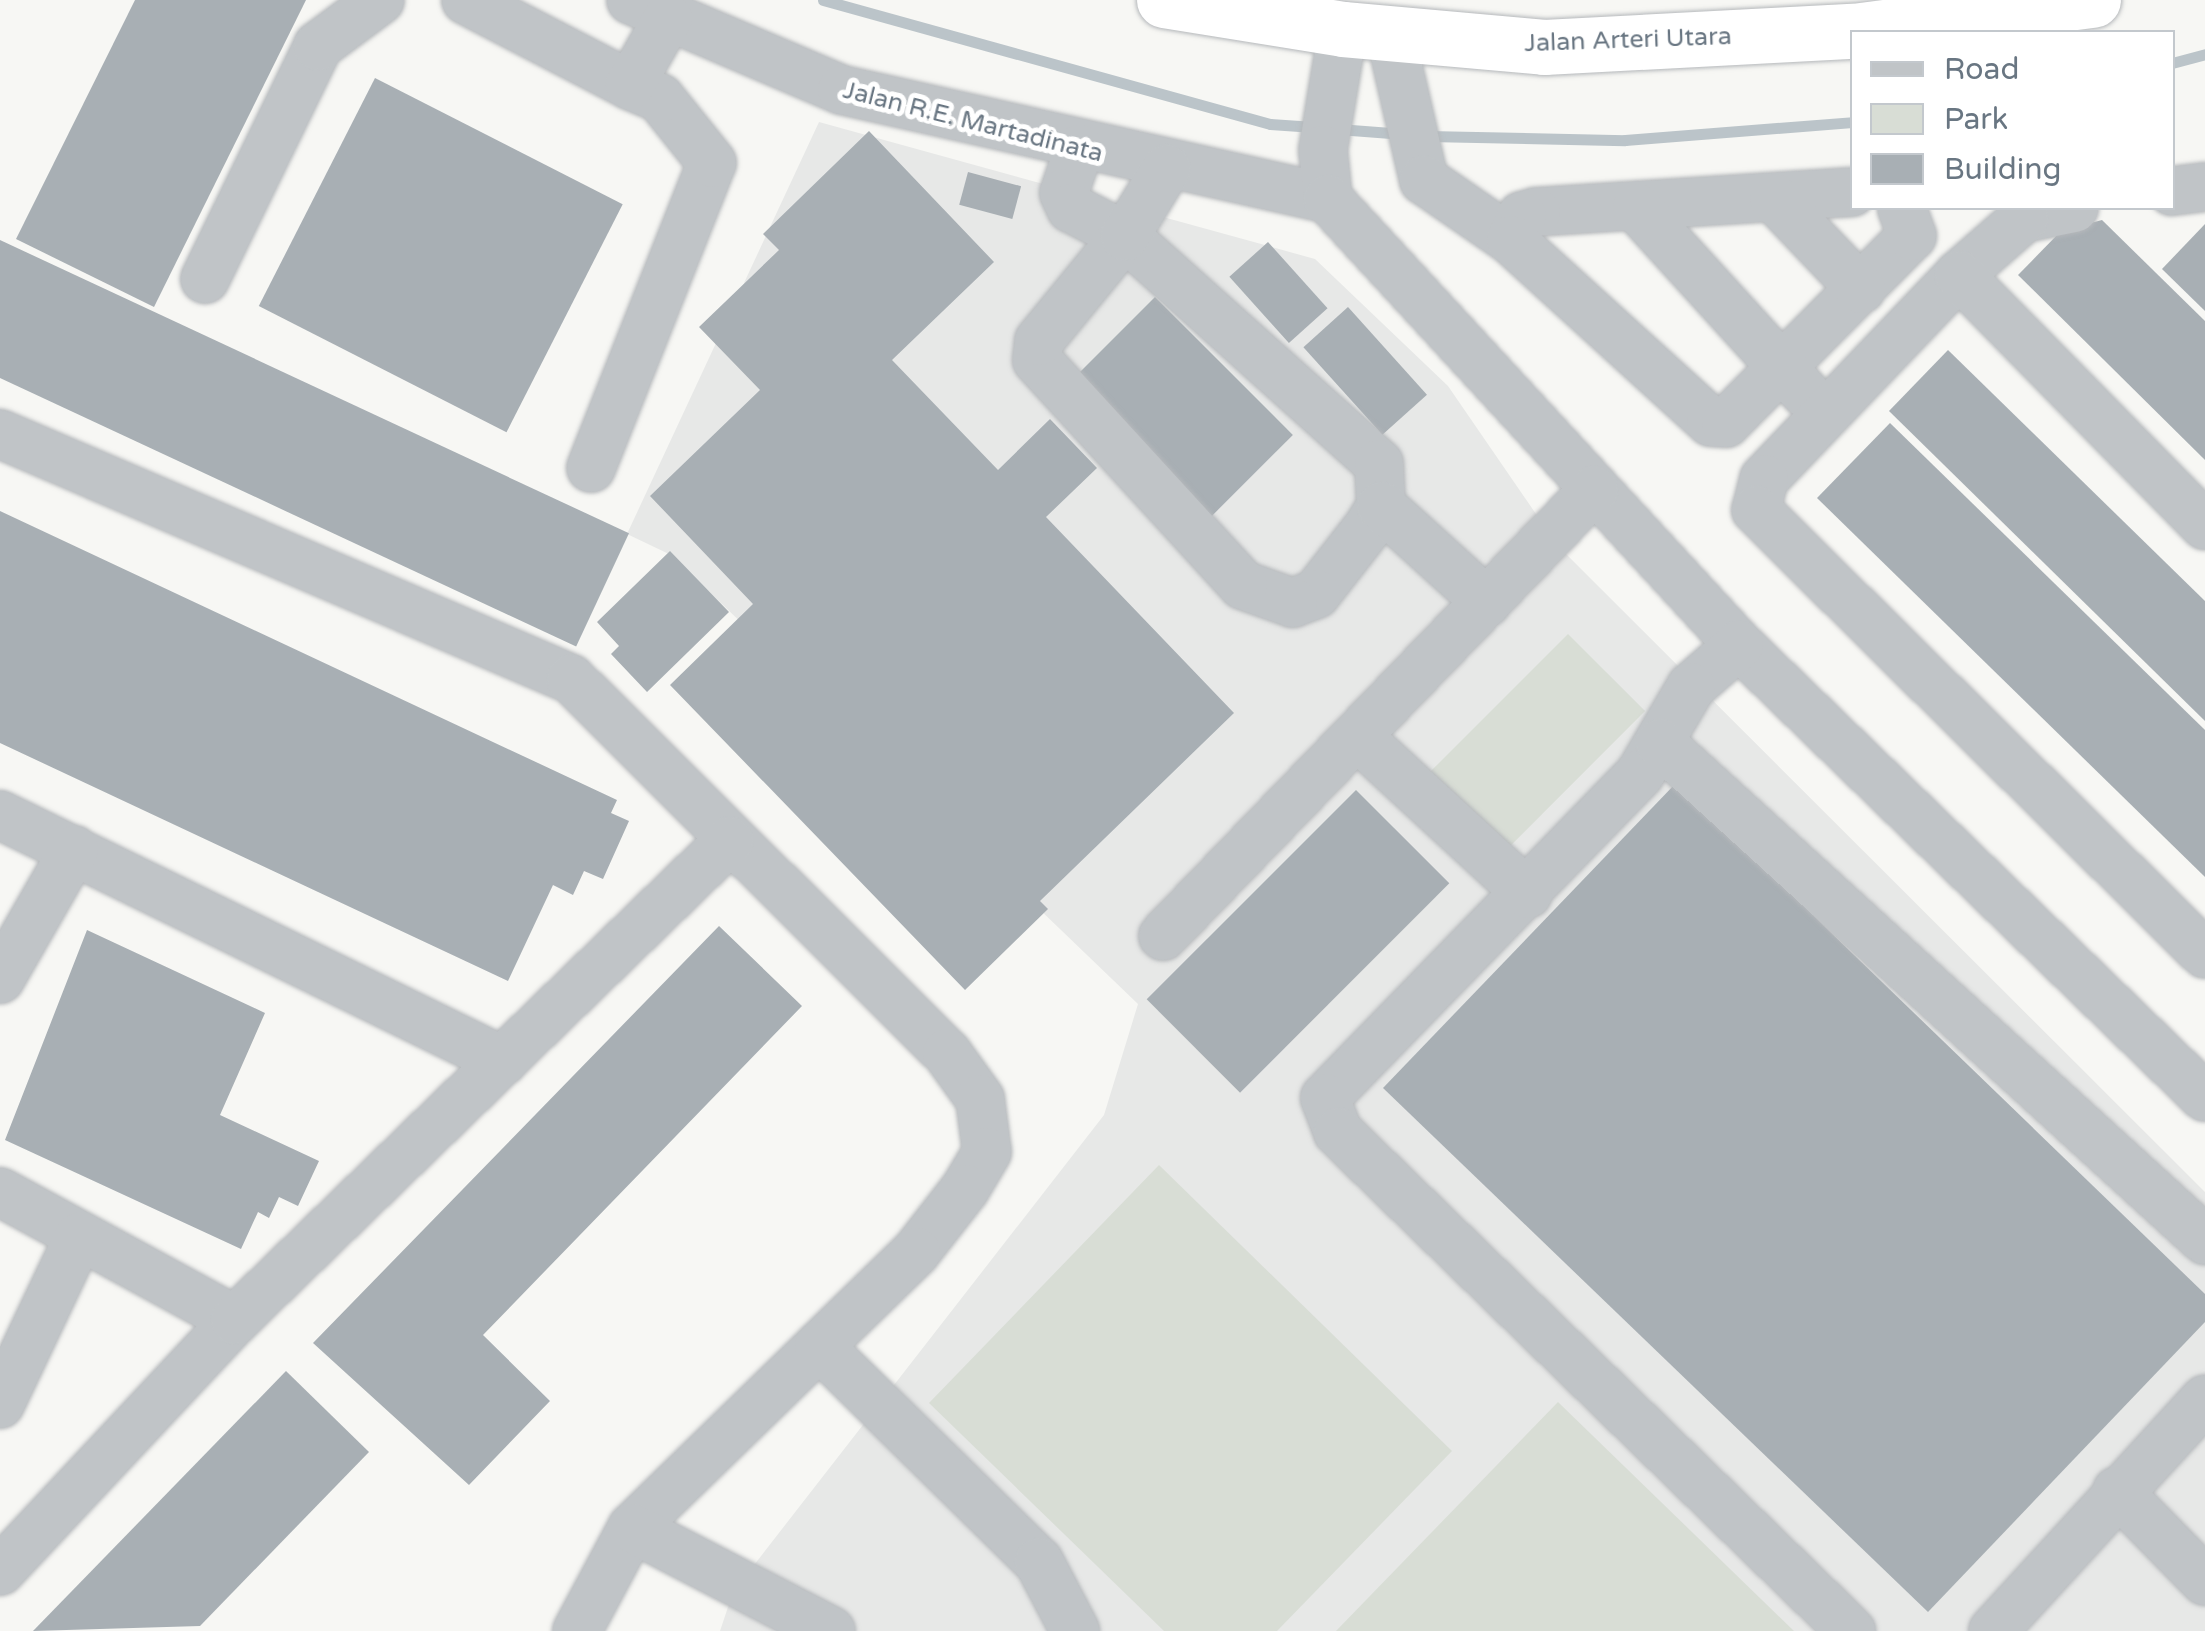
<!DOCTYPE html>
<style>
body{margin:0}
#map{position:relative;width:2205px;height:1631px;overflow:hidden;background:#f7f7f4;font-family:"Varela Round",sans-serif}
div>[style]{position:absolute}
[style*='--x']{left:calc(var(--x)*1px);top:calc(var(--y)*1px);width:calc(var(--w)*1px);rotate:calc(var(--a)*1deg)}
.built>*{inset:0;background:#e7e8e7}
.green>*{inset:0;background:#d8ddd5;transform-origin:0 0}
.stream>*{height:11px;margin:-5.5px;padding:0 5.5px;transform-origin:5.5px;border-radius:5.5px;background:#bbc4c9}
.building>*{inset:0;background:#a8afb4;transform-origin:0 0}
.roads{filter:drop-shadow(0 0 2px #b5b8bb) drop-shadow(0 0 2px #b5b8bb)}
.minor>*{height:48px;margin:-24px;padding:0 24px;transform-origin:24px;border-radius:24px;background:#c0c4c7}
.highway>*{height:55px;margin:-27.5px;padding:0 27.5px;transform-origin:27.5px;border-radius:27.5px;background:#fff}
span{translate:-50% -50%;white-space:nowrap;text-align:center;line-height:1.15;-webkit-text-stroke:10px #fff;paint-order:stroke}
.street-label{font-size:25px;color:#697682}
.legend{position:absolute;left:1850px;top:30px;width:325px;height:180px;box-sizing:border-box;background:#fff;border:2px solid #c3c8cd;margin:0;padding:12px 18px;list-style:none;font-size:30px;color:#697682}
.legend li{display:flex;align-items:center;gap:20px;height:50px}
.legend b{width:50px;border:2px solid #c3c8cd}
</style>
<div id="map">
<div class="built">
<div style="clip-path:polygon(819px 122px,1315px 259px,1448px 386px,1558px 546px,2205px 1192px,2205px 1631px,720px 1631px,733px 1592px,1104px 1115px,1138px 1004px,671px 555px,627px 534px)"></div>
</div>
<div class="green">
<div style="left:1568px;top:634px;width:109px;height:196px;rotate:45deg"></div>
<div style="clip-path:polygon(1159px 1165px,1452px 1451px,1277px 1631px,1164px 1631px,929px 1403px)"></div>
<div style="clip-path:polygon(1558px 1402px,1794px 1631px,1336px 1631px)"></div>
</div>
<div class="stream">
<div style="--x:823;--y:0;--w:464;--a:15.5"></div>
<div style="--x:1270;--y:124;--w:44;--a:3.9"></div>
<div style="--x:2172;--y:63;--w:34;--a:-15"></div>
<div style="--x:1338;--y:129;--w:66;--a:4.3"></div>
<div style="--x:1427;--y:136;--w:198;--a:1.2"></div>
<div style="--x:1625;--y:140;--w:228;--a:-4.5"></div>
</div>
<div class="building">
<div style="clip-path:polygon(135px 0,306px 0,154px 307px,16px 239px)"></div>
<div style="left:375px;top:78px;width:278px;height:256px;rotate:27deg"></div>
<div style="clip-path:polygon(869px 131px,994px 262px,892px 360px,998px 470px,1050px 419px,1097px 468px,1046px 517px,1234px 713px,1040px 901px,1048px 909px,965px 990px,670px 685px,753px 604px,650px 496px,760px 390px,699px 327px,779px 250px,763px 234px)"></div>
<div style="left:968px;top:172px;width:55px;height:34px;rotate:15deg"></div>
<div style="clip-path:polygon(2102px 220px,2205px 321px,2205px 460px,2018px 275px,2061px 231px)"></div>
<div style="clip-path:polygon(2205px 224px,2205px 311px,2162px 269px)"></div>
<div style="left:0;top:240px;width:694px;height:125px;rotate:25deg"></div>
<div style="left:1268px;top:242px;width:89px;height:52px;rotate:48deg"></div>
<div style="left:1155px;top:297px;width:195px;height:116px;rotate:45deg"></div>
<div style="left:1348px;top:307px;width:118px;height:60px;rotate:48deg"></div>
<div style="clip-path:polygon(1948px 350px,2205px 601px,2205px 721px,1889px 411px)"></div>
<div style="clip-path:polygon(1890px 423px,2205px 730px,2205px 877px,1817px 498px)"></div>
<div style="clip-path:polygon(0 511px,617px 800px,611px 813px,629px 821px,603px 879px,584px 871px,573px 895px,553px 885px,508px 981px,0 743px)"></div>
<div style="clip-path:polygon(670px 551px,729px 612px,647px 692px,611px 654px,619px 646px,597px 622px)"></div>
<div style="clip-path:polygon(1676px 783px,2205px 1294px,2205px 1322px,1928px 1612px,1383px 1088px)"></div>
<div style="left:1356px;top:790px;width:132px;height:296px;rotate:45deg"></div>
<div style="clip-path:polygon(719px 926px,802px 1006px,483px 1335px,550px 1401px,469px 1485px,313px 1343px)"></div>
<div style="clip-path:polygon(87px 930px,265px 1013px,220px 1115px,319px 1161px,298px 1206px,279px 1197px,269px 1218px,258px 1212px,241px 1249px,5px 1140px)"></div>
<div style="clip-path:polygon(286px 1371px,369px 1452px,200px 1626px,33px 1631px)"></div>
</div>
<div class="roads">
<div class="minor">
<div style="--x:466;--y:0;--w:185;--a:27.4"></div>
<div style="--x:631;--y:0;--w:229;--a:23.1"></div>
<div style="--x:842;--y:90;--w:498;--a:12.6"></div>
<div style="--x:1343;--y:29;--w:123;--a:99.4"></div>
<div style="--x:1323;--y:150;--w:49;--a:84.2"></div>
<div style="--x:1328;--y:199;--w:606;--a:47.34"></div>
<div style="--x:1739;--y:645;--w:649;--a:44.13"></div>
<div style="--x:1390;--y:33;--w:151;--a:77"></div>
<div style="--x:1424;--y:180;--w:106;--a:34.6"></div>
<div style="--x:1079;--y:149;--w:46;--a:108.8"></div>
<div style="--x:1064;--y:193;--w:17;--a:65"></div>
<div style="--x:1071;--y:208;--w:61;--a:27.4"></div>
<div style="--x:1125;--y:236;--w:341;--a:41.9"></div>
<div style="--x:1379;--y:464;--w:42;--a:87.3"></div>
<div style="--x:1381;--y:506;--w:23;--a:121"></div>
<div style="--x:1369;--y:526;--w:86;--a:127.9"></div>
<div style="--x:1316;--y:594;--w:25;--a:159"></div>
<div style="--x:1293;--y:603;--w:53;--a:-160.2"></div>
<div style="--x:1243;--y:585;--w:305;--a:-132.5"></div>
<div style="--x:1037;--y:360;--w:19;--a:-84"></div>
<div style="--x:1039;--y:341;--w:136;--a:-50.7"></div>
<div style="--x:1125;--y:236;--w:79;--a:-58.5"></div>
<div style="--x:2172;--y:191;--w:33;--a:-7"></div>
<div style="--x:1852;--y:192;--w:317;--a:176.4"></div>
<div style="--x:1536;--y:212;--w:15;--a:164"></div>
<div style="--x:1522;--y:216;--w:26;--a:115"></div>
<div style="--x:1511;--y:240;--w:270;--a:42.3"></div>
<div style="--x:1711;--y:422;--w:15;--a:4"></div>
<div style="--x:1726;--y:423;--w:264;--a:-45.2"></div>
<div style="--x:1912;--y:236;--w:30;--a:-110"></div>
<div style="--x:1774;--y:198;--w:126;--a:46.3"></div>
<div style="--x:1637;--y:208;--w:251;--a:47.7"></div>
<div style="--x:2074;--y:208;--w:51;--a:168.7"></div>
<div style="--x:2024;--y:218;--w:86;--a:138.8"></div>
<div style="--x:1959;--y:275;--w:282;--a:133.7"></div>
<div style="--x:1764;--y:479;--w:32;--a:104"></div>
<div style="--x:1756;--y:510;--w:631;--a:44.68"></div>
<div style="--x:1959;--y:275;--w:351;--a:45.5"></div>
<div style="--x:205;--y:279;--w:259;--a:-64.1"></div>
<div style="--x:318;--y:46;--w:77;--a:-36.6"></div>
<div style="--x:0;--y:434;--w:621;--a:23.22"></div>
<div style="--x:571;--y:679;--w:530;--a:44.85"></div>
<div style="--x:947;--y:1053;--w:57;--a:54.3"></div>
<div style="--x:980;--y:1099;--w:53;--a:82.5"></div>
<div style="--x:987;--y:1152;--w:43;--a:120.7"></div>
<div style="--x:965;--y:1189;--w:80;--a:127.9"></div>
<div style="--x:916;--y:1252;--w:396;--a:135.8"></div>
<div style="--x:632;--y:1528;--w:117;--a:118.1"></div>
<div style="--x:591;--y:468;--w:328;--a:-68.4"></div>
<div style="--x:712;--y:163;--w:83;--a:-128.7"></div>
<div style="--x:660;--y:98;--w:33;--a:-157"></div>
<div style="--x:630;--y:85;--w:77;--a:-60.4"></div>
<div style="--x:1381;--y:506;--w:143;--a:42.2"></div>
<div style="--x:1739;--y:645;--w:64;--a:138.8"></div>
<div style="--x:1691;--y:687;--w:101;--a:120.4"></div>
<div style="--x:1640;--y:774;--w:452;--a:134.2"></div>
<div style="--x:1325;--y:1098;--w:36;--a:69"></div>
<div style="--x:1338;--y:1132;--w:716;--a:44.21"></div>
<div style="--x:1358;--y:737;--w:231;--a:42.7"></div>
<div style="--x:1660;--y:743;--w:738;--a:42.36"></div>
<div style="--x:0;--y:815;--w:560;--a:26.06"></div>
<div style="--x:1163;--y:936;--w:620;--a:-45.98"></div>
<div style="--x:0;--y:979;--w:149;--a:-60.2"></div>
<div style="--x:0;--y:1192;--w:268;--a:28.6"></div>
<div style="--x:819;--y:1346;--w:308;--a:44.5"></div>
<div style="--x:1039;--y:1562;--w:78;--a:62.4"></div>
<div style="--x:0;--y:1404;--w:185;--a:-64.7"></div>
<div style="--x:2117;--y:1491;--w:126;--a:45.6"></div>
<div style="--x:632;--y:1528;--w:224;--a:27.4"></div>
<div style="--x:0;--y:1571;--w:344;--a:-46.9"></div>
<div style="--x:235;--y:1320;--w:688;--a:-44.12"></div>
<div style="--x:1993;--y:1631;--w:314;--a:-47.5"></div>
</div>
<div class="highway">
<div style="--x:1164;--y:0;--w:181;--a:9.2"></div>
<div style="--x:1343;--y:29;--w:202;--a:5.1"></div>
<div style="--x:1544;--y:47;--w:309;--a:-3"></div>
<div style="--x:1853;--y:31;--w:242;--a:-7.4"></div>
</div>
</div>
<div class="street-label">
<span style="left:1628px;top:40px;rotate:-2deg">Jalan Arteri Utara</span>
<span style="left:973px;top:122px;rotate:14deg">Jalan R.E. Martadinata</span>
</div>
<ul class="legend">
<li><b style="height:12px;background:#c0c4c7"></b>Road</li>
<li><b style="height:28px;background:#d8ddd5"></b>Park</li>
<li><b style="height:28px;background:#a8afb4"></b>Building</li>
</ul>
</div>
